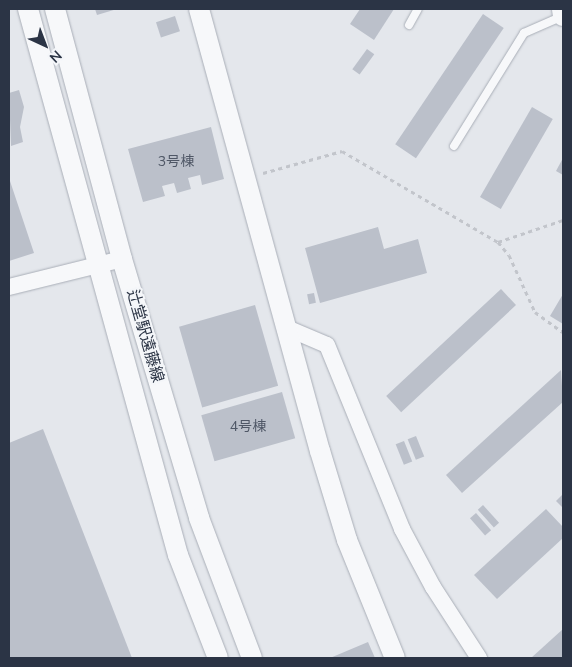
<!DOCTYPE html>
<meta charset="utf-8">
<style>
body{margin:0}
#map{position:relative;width:572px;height:667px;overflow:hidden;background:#e4e7ec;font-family:"Nunito Sans","Noto Sans JP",sans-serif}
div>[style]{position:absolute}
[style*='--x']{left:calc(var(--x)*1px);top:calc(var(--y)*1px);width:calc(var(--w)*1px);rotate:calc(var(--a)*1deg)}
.building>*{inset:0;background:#bbc0ca;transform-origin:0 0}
.path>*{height:3px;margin-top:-1.5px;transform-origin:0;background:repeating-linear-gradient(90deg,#c2c5cb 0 4px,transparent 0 8px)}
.roads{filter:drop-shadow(0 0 1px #a9aeb7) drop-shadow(0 0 1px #a9aeb7)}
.service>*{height:8px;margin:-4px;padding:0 4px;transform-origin:4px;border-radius:4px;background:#f7f8fa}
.minor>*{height:16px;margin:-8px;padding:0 8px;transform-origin:8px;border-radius:8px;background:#f7f8fa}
.tertiary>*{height:20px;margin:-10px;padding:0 10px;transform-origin:10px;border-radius:10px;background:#f7f8fa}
span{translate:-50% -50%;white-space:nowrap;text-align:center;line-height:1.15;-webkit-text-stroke:4px #f4f6f9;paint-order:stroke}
.number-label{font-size:14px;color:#4f5766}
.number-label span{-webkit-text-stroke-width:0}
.street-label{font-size:16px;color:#2b3445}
.frame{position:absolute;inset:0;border:10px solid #2b3445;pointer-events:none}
.north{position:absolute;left:20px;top:20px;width:50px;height:50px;-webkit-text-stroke:4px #f4f6f9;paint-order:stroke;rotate:137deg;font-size:14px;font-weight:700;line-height:20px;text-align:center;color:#2b3445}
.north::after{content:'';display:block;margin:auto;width:18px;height:22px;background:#2b3445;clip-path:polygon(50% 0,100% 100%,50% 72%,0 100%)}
</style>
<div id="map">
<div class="building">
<div style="clip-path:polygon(95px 9px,117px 9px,97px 15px)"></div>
<div style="clip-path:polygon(360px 9px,394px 9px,374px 40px,350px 24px)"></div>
<div style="left:483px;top:14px;width:25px;height:157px;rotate:34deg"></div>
<div style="left:175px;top:16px;width:16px;height:20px;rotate:72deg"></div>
<div style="left:367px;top:49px;width:9px;height:25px;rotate:36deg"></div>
<div style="clip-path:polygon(19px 90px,24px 107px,20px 127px,23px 142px,11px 146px,9px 93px)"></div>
<div style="left:532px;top:107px;width:24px;height:104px;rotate:30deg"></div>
<div style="clip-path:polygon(211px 127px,224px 179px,202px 185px,200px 175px,188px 178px,191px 189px,177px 193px,174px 183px,162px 186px,165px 196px,143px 202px,128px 149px)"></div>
<div style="clip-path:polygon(563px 158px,563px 175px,556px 171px)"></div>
<div style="clip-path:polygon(9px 178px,34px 253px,9px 261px)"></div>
<div style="clip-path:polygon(378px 227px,384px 249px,418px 239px,427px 273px,320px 303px,305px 248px)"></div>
<div style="left:501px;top:289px;width:22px;height:157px;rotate:47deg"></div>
<div style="left:314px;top:293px;width:10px;height:7px;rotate:79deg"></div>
<div style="clip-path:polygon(563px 294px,563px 324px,550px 316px)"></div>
<div style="left:255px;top:305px;width:84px;height:79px;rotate:74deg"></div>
<div style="clip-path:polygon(561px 370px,563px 402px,462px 493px,446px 475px)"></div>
<div style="left:282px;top:392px;width:48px;height:84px;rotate:74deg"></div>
<div style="clip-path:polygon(43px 429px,132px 658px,9px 658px,9px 443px)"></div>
<div style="left:416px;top:436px;width:22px;height:9px;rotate:68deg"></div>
<div style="left:404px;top:441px;width:22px;height:9px;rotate:68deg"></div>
<div style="clip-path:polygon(563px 494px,563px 508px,556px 501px)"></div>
<div style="left:483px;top:505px;width:24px;height:7px;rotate:48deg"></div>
<div style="clip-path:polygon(546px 509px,563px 527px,563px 538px,497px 599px,474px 575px)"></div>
<div style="left:476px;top:513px;width:23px;height:8px;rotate:49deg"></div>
<div style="clip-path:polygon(563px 629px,563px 658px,531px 658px)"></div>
<div style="clip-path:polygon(368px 642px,375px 658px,330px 658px)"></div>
</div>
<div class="path">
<div style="--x:263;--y:173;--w:82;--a:-15.6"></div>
<div style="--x:342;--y:151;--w:181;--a:30.3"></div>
<div style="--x:498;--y:242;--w:69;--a:-18.7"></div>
<div style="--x:498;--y:242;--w:17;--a:50"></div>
<div style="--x:509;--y:255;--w:63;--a:65.5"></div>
<div style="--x:535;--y:312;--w:34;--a:36"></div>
</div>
<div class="roads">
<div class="service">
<div style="--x:409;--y:25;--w:18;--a:-61"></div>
<div style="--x:454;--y:146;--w:133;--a:-58.2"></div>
<div style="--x:524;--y:33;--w:43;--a:-23.6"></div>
</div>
<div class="minor">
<div style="--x:9;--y:287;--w:116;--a:-13.9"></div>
<div style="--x:287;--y:328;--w:43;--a:23"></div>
<div style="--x:327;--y:345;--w:199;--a:67.8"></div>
<div style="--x:402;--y:529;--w:66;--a:61.9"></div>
<div style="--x:433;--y:587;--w:85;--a:57.1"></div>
</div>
<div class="tertiary">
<div style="--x:28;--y:9;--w:566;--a:74.64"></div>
<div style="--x:178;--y:555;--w:110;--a:68.8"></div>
<div style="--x:55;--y:9;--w:259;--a:75"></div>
<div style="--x:122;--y:259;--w:270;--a:73.4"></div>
<div style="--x:199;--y:518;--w:150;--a:69.3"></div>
<div style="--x:199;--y:9;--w:458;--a:74.7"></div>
<div style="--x:320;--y:451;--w:93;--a:73.1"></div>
<div style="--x:347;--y:540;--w:127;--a:67.9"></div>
<div style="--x:562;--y:9;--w:7;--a:82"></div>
</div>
</div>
<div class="number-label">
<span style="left:176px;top:162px">3号棟</span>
<span style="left:248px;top:427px">4号棟</span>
</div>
<div class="street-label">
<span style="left:145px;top:336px;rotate:74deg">辻堂駅遠藤線</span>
</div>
<div class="frame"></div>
<div class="north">N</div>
</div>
